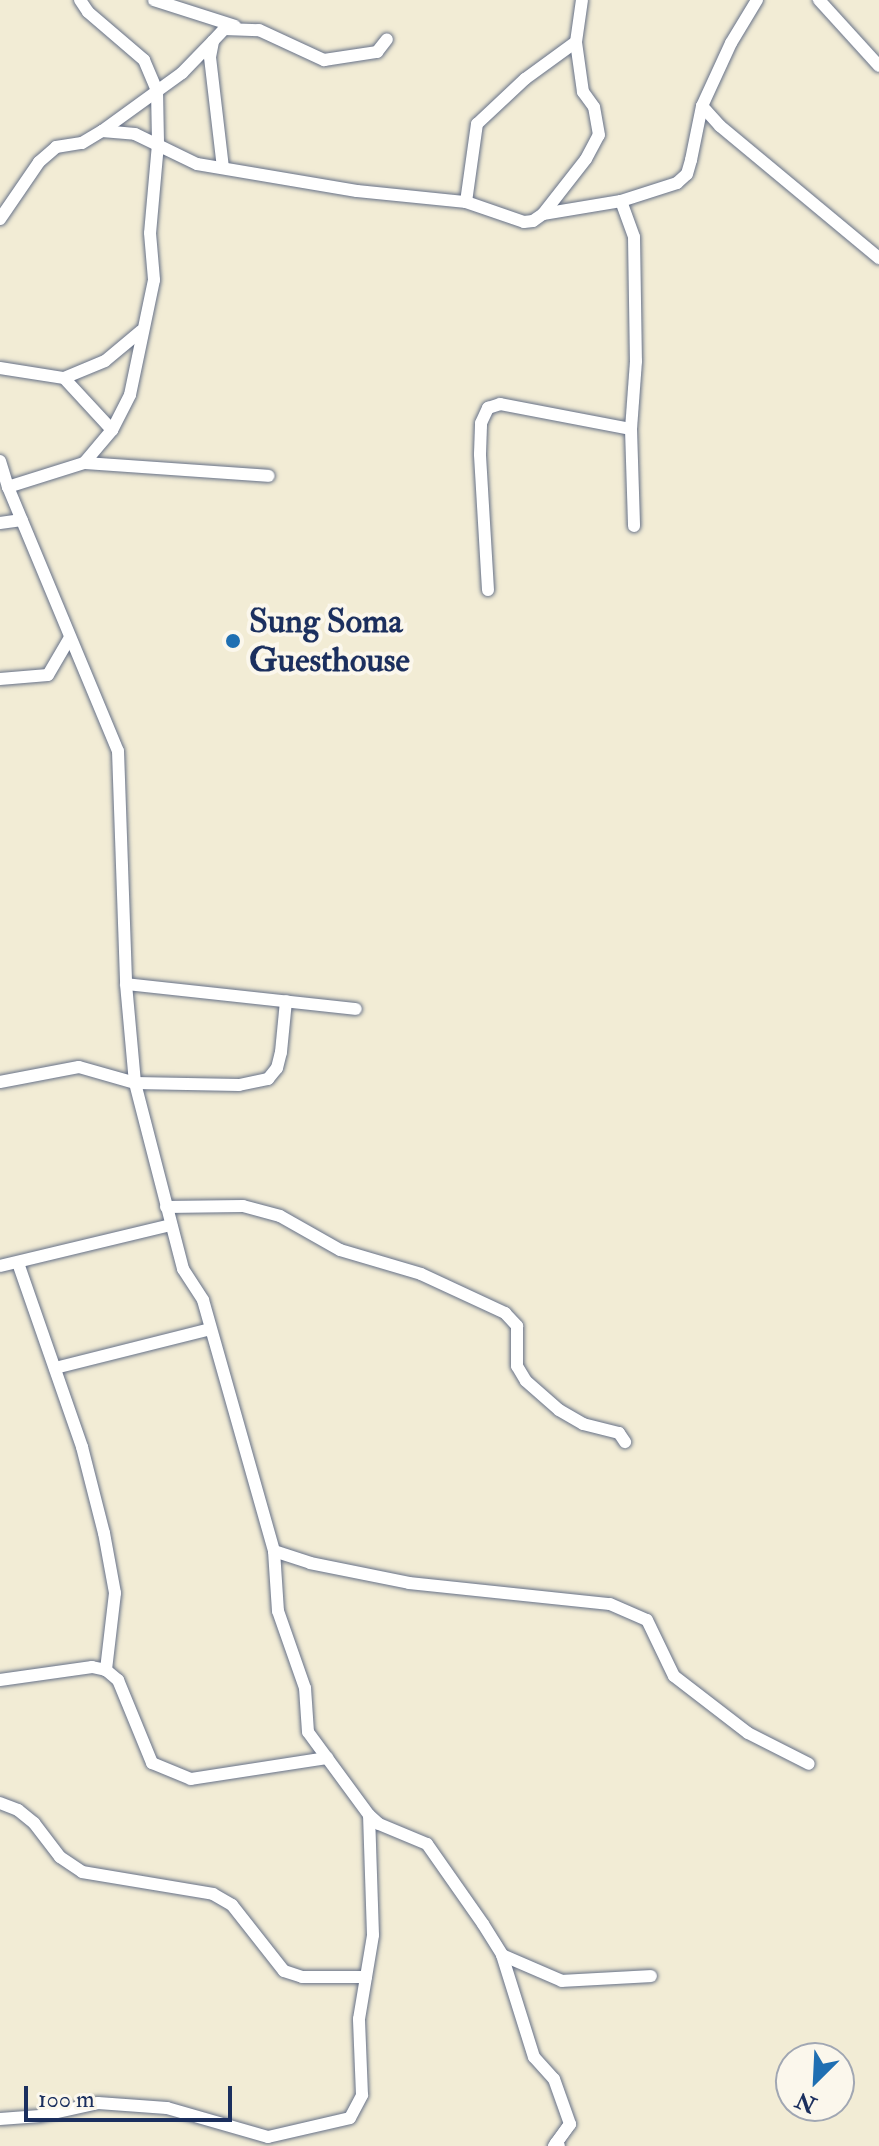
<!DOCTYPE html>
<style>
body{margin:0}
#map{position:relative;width:879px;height:2146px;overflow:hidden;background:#f2ecd5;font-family:"IM FELL Double Pica",serif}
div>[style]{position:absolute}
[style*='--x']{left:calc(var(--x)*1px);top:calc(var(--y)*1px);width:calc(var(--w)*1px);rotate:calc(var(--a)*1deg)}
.roads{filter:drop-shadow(0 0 2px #667188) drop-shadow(0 0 2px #667188)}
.minor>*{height:12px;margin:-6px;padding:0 6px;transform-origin:6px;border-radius:6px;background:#fff}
.dots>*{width:22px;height:22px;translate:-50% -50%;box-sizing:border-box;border:4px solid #fbf7ec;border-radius:50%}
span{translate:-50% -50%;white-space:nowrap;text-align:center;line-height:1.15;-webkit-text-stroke:8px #fbf7ec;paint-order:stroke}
.poi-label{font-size:34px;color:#1b2f5e;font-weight:700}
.left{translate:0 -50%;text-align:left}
.north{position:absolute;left:775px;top:2042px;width:80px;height:80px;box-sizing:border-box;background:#fbf7ec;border:2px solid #a1a7b3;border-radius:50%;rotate:204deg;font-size:22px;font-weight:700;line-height:32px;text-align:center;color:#1b2f5e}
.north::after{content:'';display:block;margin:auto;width:28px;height:36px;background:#1f6fb2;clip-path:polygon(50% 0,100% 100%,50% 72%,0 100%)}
.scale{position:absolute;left:24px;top:2086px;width:208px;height:36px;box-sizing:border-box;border:4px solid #1b2f5e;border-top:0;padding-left:10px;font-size:24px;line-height:28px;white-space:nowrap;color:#1b2f5e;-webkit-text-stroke:6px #fbf7ec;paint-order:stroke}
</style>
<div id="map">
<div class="roads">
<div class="minor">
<div style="--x:80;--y:0;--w:14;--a:56"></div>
<div style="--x:88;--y:12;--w:74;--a:40.6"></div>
<div style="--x:144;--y:60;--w:33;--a:67"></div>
<div style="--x:157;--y:90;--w:54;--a:88.9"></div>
<div style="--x:158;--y:144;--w:89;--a:95.1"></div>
<div style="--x:150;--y:233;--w:47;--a:85.1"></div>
<div style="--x:154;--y:280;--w:117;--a:101.8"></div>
<div style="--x:130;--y:395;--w:39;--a:117"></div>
<div style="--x:112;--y:430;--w:43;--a:130.3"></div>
<div style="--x:84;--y:463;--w:80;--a:162.5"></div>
<div style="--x:8;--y:487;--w:286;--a:67.4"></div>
<div style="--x:118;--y:751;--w:233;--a:88"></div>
<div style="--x:126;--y:984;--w:99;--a:84.8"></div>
<div style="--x:135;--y:1083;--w:192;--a:75.5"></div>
<div style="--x:183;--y:1269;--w:37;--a:57"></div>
<div style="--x:203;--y:1300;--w:261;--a:74.2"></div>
<div style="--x:274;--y:1551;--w:60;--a:86.2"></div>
<div style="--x:278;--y:1611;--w:82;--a:70.7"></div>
<div style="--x:305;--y:1688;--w:44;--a:86.1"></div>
<div style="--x:308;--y:1732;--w:103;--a:53.7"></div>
<div style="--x:369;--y:1815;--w:13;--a:42"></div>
<div style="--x:379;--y:1824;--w:52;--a:22.6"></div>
<div style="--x:427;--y:1844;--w:98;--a:55"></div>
<div style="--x:483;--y:1924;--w:36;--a:58"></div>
<div style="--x:502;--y:1955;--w:107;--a:72.6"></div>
<div style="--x:534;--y:2057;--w:30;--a:48"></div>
<div style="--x:554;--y:2079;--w:48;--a:70.4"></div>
<div style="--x:154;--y:0;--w:85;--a:17.8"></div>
<div style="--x:757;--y:0;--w:50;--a:121.2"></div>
<div style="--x:731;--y:43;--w:69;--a:114.7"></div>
<div style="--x:702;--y:106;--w:27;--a:48"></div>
<div style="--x:720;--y:126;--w:207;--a:39.7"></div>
<div style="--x:819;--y:0;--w:89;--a:47.7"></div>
<div style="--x:102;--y:131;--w:33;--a:5"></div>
<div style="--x:135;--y:134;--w:69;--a:25.8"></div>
<div style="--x:197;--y:164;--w:162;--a:9.6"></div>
<div style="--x:357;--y:191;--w:110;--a:5.8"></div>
<div style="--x:466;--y:202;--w:61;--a:19"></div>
<div style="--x:524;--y:222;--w:9;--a:-6"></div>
<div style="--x:533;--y:221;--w:12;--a:-35"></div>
<div style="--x:543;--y:214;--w:70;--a:-52"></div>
<div style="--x:586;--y:159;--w:27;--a:-62"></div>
<div style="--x:599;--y:135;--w:28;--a:-100"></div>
<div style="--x:594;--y:107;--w:19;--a:-126"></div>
<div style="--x:583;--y:92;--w:50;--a:-98"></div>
<div style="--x:576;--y:42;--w:42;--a:-81.9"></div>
<div style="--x:223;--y:168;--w:112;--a:-96.7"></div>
<div style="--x:210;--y:57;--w:16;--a:-79"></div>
<div style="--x:213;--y:41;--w:16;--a:-47"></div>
<div style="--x:224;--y:29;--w:35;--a:2"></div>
<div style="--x:259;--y:30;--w:72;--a:24.8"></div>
<div style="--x:324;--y:60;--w:54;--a:-8.6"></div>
<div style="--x:377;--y:52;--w:16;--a:-52"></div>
<div style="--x:621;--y:201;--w:38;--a:70"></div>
<div style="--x:634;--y:237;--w:124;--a:89.1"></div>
<div style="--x:636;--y:361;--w:68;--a:94.2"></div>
<div style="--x:631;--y:429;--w:97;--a:88.2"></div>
<div style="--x:466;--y:202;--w:79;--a:-82"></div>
<div style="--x:477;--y:124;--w:66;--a:-43.2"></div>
<div style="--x:525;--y:79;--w:63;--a:-36"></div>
<div style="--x:543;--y:214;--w:79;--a:-9.5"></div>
<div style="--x:621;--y:201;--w:59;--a:-17.8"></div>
<div style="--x:677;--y:183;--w:13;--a:-42"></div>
<div style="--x:687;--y:174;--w:15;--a:-74"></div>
<div style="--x:691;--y:160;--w:55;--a:-78.5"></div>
<div style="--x:0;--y:219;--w:69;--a:-55.6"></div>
<div style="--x:39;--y:162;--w:23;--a:-41"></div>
<div style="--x:56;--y:147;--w:26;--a:-9"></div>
<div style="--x:82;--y:143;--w:23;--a:-31"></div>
<div style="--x:102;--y:131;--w:99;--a:-35.9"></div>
<div style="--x:182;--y:73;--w:45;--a:-45.9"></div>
<div style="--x:0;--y:368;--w:65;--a:8.9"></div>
<div style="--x:64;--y:378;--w:71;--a:47.3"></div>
<div style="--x:64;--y:378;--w:44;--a:-22.5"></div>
<div style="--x:105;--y:361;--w:47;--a:-39.8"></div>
<div style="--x:0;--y:461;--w:27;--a:73"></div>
<div style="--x:84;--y:463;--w:185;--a:4"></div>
<div style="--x:0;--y:523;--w:22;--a:-8"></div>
<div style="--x:488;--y:590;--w:136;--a:-93.4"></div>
<div style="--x:480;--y:454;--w:31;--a:-88"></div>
<div style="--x:481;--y:423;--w:17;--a:-65"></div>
<div style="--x:488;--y:408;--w:13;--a:-18"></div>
<div style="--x:500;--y:404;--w:133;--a:10.8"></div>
<div style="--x:0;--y:679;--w:48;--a:-4.8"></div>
<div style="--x:48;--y:675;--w:42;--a:-59.7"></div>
<div style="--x:126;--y:984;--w:231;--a:6.2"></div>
<div style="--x:0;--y:1082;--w:80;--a:-10.8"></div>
<div style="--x:79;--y:1067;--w:58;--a:15.9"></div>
<div style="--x:135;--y:1083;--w:104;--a:1.1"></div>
<div style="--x:239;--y:1085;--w:30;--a:-12"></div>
<div style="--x:268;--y:1079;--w:14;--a:-51"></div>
<div style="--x:277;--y:1068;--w:16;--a:-76"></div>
<div style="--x:281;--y:1052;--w:51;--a:-84.4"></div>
<div style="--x:166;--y:1207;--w:77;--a:-0.7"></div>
<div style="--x:243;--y:1206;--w:38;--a:15"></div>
<div style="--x:280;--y:1216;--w:69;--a:29.5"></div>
<div style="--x:340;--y:1250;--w:84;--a:16.5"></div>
<div style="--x:421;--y:1274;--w:93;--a:24.9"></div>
<div style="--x:505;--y:1313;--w:18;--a:47"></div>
<div style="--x:517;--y:1326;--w:40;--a:90"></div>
<div style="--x:517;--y:1366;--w:17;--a:59"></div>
<div style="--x:526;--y:1381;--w:44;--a:41.3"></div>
<div style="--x:559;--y:1410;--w:28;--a:30"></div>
<div style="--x:583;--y:1424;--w:37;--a:14"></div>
<div style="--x:619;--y:1433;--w:11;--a:56"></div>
<div style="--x:18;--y:1263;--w:195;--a:70.8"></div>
<div style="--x:82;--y:1447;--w:89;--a:75.7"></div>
<div style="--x:104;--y:1533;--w:61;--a:79.6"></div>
<div style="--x:115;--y:1593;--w:78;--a:96.7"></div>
<div style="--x:0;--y:1266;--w:176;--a:-13.5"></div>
<div style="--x:55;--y:1368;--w:160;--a:-14.1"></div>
<div style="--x:274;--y:1551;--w:38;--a:18"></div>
<div style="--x:310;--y:1563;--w:101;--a:11.4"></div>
<div style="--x:409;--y:1583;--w:202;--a:6"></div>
<div style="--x:610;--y:1604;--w:40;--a:23.4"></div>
<div style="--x:647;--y:1620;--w:62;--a:64.3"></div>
<div style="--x:674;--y:1676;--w:93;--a:37.6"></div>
<div style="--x:748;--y:1733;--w:68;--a:26.9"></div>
<div style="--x:0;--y:1680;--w:93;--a:-8"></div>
<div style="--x:92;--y:1667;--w:14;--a:12"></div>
<div style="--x:106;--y:1670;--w:16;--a:40"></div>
<div style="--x:118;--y:1680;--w:90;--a:67.7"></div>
<div style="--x:152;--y:1763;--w:42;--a:22.3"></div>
<div style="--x:191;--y:1779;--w:138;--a:-8.8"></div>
<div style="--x:0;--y:1803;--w:19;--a:21"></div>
<div style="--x:18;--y:1810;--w:21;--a:39"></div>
<div style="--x:34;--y:1823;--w:43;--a:52.6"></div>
<div style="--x:60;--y:1857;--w:27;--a:34"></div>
<div style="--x:82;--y:1872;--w:133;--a:9.5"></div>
<div style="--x:213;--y:1894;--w:22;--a:30"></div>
<div style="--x:232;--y:1905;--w:84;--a:51.8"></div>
<div style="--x:284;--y:1971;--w:19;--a:18"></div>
<div style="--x:302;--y:1977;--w:64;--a:0"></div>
<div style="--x:502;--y:1955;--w:65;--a:23.4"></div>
<div style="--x:562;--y:1981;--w:89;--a:-3.2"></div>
<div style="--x:0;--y:2119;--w:40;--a:-4.3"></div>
<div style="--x:40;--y:2116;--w:59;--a:-12.6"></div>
<div style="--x:98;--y:2103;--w:69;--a:4.1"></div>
<div style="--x:167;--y:2108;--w:105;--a:16"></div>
<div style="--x:268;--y:2137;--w:84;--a:-13"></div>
<div style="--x:350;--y:2118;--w:26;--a:-62"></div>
<div style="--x:362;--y:2095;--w:76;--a:-92.3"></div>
<div style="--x:359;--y:2019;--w:85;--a:-80.5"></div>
<div style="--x:373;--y:1935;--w:120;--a:-91.9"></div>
<div style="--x:554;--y:2146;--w:27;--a:-54"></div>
<div style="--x:570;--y:2124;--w:24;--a:126"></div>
<div style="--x:556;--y:2143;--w:4;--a:45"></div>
</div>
</div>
<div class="dots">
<div style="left:233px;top:641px;background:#1f6fb2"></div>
</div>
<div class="poi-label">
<span class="left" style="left:249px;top:641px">Sung Soma<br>Guesthouse</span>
</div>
<div class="north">N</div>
<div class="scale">100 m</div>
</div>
